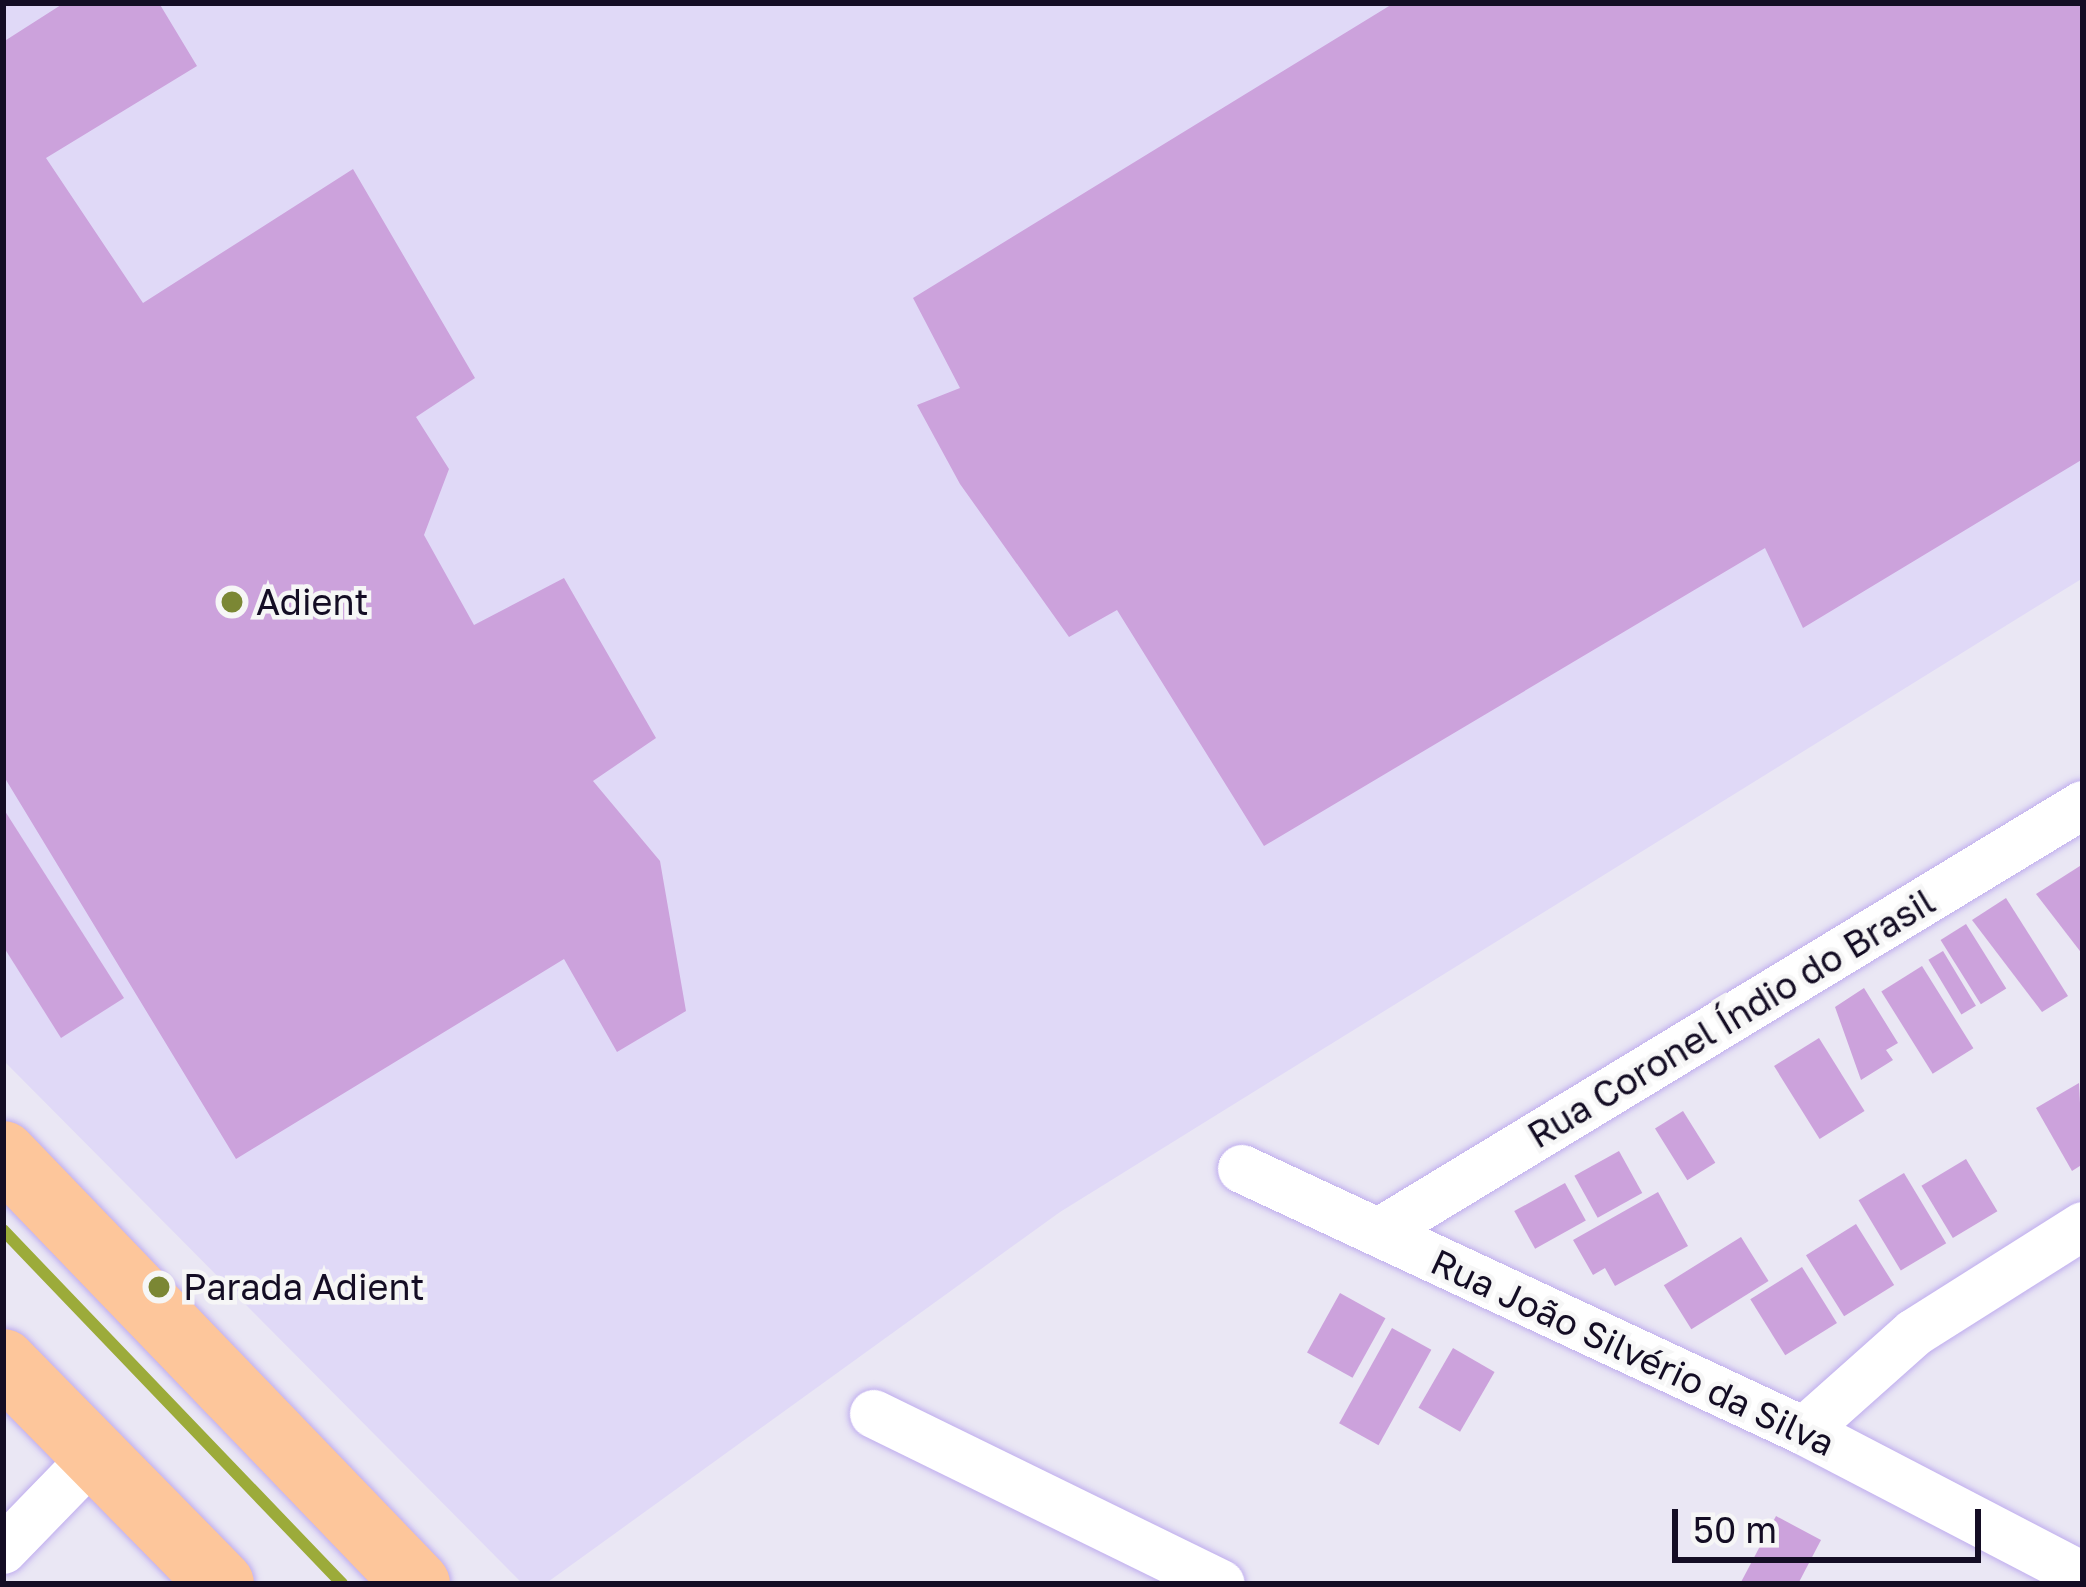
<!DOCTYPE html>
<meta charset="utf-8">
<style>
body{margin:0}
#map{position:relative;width:2086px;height:1587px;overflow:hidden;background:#eae7f4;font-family:"Golos Text",sans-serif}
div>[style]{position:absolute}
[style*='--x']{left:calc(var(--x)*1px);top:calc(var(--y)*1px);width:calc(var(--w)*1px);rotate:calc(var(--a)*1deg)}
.built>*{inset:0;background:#e0d9f7}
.stream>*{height:12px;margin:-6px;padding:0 6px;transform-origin:6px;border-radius:6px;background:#9cab3a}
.building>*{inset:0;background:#cca2dc;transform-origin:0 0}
.roads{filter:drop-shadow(0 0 3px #bfadee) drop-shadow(0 0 3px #bfadee)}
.street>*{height:48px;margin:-24px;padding:0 24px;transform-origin:24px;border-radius:24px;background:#fff}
.primary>*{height:66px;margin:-33px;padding:0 33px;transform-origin:33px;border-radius:33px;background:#fdc69b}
.dots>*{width:33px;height:33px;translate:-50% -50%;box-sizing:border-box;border:6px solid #f6f6f6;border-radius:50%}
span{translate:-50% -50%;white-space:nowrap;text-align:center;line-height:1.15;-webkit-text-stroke:9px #f6f6f6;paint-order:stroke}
.poi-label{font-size:36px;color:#140d24}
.left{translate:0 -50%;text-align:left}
.street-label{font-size:36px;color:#140d24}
.frame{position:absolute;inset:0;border:6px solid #140d24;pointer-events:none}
.scale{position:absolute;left:1672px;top:1509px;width:309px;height:54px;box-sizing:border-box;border:6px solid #140d24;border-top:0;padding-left:15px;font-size:36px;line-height:42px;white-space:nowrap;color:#140d24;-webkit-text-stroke:9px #f6f6f6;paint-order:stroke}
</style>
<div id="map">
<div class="built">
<div style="clip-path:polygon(3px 3px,2083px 3px,2083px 578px,1060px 1212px,545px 1584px,523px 1584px,3px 1060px)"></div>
</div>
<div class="stream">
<div style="--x:3;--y:1230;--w:490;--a:46.2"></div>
</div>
<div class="building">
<div style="clip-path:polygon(64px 3px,159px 3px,197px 66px,46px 158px,143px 303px,353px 169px,475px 378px,416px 417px,449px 469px,424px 535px,474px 625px,564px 578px,656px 738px,593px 781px,660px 861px,686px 1011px,617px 1052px,564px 959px,236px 1159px,3px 775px,3px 42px)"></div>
<div style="clip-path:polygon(1394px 3px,2083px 3px,2083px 459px,1803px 628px,1765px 548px,1264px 846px,1117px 610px,1069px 637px,960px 484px,917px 405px,960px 388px,913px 298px)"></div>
<div style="clip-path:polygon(3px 808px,124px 998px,61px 1038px,3px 946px)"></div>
<div style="clip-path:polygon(2083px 864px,2083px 955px,2036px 894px)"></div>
<div style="clip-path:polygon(2006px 898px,2068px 996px,2042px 1012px,1972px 920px)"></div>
<div style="left:1966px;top:924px;width:76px;height:30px;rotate:58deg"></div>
<div style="left:1943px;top:951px;width:64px;height:17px;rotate:59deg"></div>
<div style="left:1922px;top:966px;width:97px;height:48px;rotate:58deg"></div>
<div style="clip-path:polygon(1864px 988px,1898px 1043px,1886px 1050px,1893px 1060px,1861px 1080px,1835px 1007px)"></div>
<div style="left:1819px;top:1038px;width:86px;height:53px;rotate:58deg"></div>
<div style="clip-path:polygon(2079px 1083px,2083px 1164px,2072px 1171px,2036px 1108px)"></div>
<div style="left:1683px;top:1111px;width:61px;height:33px;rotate:58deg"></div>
<div style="left:1619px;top:1151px;width:48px;height:51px;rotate:61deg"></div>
<div style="left:1966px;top:1159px;width:61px;height:52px;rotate:59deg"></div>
<div style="left:1904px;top:1173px;width:82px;height:53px;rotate:59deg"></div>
<div style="left:1565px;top:1183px;width:43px;height:58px;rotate:61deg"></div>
<div style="clip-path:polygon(1658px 1192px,1688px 1246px,1615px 1286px,1605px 1268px,1593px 1275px,1573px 1240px)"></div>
<div style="left:1856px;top:1224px;width:72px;height:59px;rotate:58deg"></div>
<div style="left:1741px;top:1237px;width:52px;height:91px;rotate:58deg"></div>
<div style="left:1802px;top:1267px;width:66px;height:61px;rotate:58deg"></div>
<div style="left:1340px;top:1293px;width:52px;height:68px;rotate:29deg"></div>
<div style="left:1392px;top:1328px;width:45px;height:109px;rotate:29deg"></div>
<div style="left:1453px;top:1348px;width:48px;height:69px;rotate:30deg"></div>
<div style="clip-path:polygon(1776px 1516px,1821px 1540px,1798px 1584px,1740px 1584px)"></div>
</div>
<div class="roads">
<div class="street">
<div style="--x:1242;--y:1169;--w:620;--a:24.99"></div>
<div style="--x:1804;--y:1431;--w:314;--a:27.5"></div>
<div style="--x:1379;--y:1232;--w:823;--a:-31.24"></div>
<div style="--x:874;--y:1414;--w:386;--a:26.1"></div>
<div style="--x:1804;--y:1431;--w:147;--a:-41.7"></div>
<div style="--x:1914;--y:1333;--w:200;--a:-32.3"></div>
<div style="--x:3;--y:1550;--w:131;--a:-45.9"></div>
</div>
<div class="primary">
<div style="--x:3;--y:1154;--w:597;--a:46.09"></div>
<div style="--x:3;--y:1362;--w:311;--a:45.5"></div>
</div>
</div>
<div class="dots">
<div style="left:232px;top:602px;background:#7b8734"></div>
<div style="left:159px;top:1287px;background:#7b8734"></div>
</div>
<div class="poi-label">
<span class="left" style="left:256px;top:602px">Adient</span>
<span class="left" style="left:183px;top:1287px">Parada Adient</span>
</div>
<div class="street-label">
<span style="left:1731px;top:1018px;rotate:-31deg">Rua Coronel Índio do Brasil</span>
<span style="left:1633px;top:1352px;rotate:25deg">Rua João Silvério da Silva</span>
</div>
<div class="frame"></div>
<div class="scale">50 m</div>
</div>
